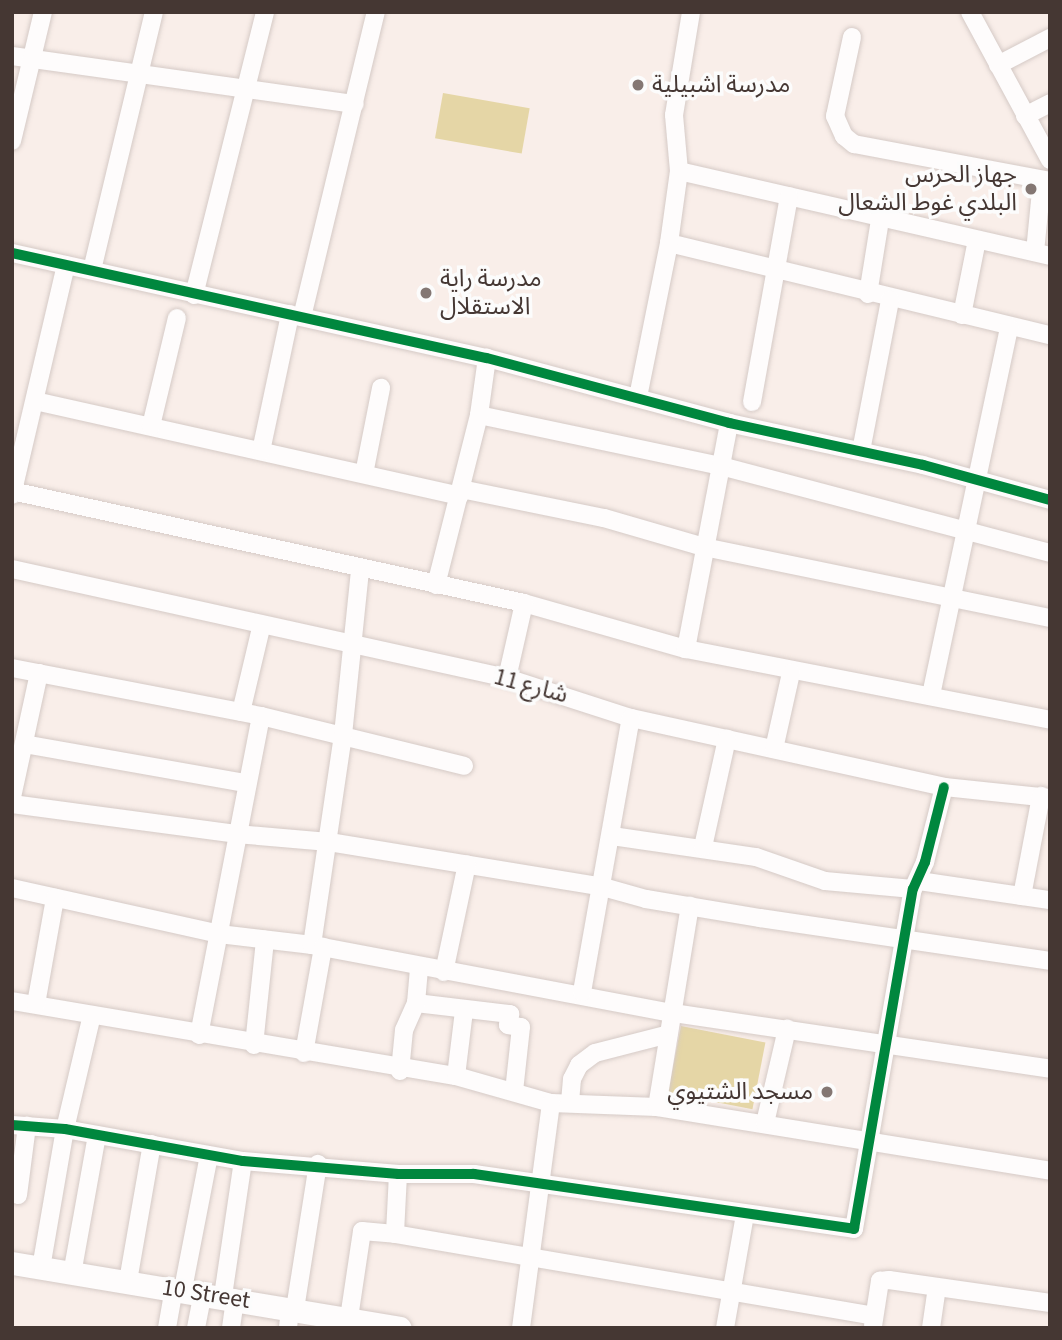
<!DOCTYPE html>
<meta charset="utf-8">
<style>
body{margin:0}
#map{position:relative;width:1062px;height:1340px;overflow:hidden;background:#f9eee9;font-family:"Source Sans 3","Noto Sans Arabic",sans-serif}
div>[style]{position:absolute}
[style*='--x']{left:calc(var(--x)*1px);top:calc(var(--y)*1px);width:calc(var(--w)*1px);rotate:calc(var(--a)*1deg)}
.green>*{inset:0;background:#e5d6a6;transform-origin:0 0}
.roads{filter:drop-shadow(0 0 2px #d5cac6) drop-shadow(0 0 2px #d5cac6)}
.minor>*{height:18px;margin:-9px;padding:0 9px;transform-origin:9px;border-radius:9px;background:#fefcfc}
.major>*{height:23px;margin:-11.5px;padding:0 11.5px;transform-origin:11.5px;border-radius:11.5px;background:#fefcfc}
.cycleway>*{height:10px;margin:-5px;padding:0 5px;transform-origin:5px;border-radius:5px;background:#00873e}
.dots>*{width:19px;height:19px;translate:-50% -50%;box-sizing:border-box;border:4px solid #fcfcfc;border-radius:50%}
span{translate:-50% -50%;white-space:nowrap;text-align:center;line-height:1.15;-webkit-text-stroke:7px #fcfcfc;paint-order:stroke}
.poi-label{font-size:24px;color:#453733}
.left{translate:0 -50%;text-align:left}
.right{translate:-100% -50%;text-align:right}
.street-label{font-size:24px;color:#453733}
.frame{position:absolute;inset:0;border:14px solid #453733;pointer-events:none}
</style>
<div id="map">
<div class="green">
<div style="left:443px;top:93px;width:88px;height:46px;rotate:10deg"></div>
<div style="left:681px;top:1026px;width:86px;height:68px;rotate:11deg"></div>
</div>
<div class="roads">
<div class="minor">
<div style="--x:970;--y:12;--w:168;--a:61.6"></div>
<div style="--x:852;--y:37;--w:81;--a:102.1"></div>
<div style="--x:835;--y:116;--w:22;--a:66"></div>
<div style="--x:844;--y:136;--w:13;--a:39"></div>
<div style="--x:854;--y:144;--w:199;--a:10.7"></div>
<div style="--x:12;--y:56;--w:346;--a:8"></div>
<div style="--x:998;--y:65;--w:59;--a:-27.4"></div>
<div style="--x:1025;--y:116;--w:28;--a:-27"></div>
<div style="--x:12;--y:141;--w:133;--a:-76.5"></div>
<div style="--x:679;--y:171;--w:381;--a:12.9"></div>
<div style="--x:669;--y:243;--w:392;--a:13.6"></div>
<div style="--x:1035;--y:252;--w:72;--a:-84.4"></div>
<div style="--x:12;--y:253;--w:486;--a:12.5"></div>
<div style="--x:487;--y:358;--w:251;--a:15"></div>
<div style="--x:729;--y:423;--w:198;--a:12.2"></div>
<div style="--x:923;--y:465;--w:132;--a:15.4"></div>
<div style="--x:92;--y:270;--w:265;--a:-76.5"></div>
<div style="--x:868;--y:294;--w:75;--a:-80.8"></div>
<div style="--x:194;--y:295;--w:292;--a:-75.9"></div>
<div style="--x:962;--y:315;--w:76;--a:-78.7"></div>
<div style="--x:302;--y:317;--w:314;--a:-76.4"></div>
<div style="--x:638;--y:397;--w:157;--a:-78.6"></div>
<div style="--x:669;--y:243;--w:73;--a:-82.1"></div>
<div style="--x:679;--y:171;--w:56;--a:-95.1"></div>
<div style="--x:674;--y:115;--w:104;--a:-80.6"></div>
<div style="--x:35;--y:401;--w:435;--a:12.6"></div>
<div style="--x:752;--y:402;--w:209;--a:-79.8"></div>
<div style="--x:479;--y:415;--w:247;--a:11.9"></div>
<div style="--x:721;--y:466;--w:340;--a:14.8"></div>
<div style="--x:151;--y:426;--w:111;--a:-76.5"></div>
<div style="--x:261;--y:451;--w:140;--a:-78"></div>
<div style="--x:861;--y:451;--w:154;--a:-79.1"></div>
<div style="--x:364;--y:474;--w:88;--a:-78.8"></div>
<div style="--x:461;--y:489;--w:146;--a:11.5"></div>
<div style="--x:604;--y:518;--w:104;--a:16.2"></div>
<div style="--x:704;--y:547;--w:353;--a:11.6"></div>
<div style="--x:12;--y:491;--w:524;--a:12.34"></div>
<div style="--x:524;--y:603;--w:168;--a:15.9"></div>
<div style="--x:686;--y:649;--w:371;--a:11"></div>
<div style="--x:12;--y:495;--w:236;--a:-76.8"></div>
<div style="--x:12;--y:569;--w:507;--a:12.42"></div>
<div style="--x:507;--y:678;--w:130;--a:17.9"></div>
<div style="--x:631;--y:718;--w:321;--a:12.4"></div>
<div style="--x:944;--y:787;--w:107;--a:5.9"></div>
<div style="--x:436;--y:585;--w:175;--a:-75.8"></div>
<div style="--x:479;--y:415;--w:58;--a:-82"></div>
<div style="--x:686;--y:649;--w:230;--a:-79.2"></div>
<div style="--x:12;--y:668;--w:254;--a:10.9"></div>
<div style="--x:261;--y:716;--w:209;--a:13.8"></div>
<div style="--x:507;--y:678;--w:77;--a:-77.2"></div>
<div style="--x:931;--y:695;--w:376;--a:-78"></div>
<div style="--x:241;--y:712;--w:90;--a:-76.6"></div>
<div style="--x:24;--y:744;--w:225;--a:10"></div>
<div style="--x:774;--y:749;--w:78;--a:-77.4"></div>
<div style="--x:12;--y:797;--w:127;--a:-77.7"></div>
<div style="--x:12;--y:804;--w:226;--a:7.6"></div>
<div style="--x:236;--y:834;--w:93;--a:4.9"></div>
<div style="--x:329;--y:842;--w:278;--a:9.3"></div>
<div style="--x:603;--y:887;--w:45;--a:15.6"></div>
<div style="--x:646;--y:899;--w:116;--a:9.5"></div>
<div style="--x:760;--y:918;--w:293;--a:8.4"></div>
<div style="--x:612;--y:836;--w:146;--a:8.3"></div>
<div style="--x:756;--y:857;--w:73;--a:19.2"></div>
<div style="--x:825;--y:881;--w:88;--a:5.2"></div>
<div style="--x:703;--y:847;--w:111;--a:-77.5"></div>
<div style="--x:919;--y:881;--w:132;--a:8.3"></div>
<div style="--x:12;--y:888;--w:212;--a:12.5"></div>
<div style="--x:219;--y:934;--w:94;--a:6.7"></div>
<div style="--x:312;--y:945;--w:367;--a:10.7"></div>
<div style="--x:673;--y:1013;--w:381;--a:8.4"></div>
<div style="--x:1022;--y:896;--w:102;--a:-79.2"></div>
<div style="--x:312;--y:945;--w:212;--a:-81.6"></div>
<div style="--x:343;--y:735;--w:166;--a:-84.1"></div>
<div style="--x:444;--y:972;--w:110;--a:-78"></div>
<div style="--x:582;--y:992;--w:278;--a:-79.9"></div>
<div style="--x:12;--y:1001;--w:450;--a:9.6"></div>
<div style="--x:456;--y:1076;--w:99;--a:15.9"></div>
<div style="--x:551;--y:1103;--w:106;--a:2.2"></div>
<div style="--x:657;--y:1107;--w:398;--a:9.2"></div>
<div style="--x:416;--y:1003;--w:95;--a:6.7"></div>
<div style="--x:510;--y:1014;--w:11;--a:100"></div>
<div style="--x:508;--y:1025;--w:13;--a:9"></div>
<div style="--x:521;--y:1027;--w:64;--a:96.2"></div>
<div style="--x:36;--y:1004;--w:108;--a:-79.8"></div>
<div style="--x:199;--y:1035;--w:325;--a:-79"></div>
<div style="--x:254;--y:1045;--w:106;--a:-84"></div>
<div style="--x:304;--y:1053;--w:108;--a:-79.8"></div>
<div style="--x:400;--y:1071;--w:41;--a:-84.4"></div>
<div style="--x:404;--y:1030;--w:30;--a:-66"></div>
<div style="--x:416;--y:1003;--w:36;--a:-85"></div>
<div style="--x:456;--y:1076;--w:65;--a:-83"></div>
<div style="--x:570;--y:1102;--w:23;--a:-85"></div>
<div style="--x:572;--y:1079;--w:16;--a:-63"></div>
<div style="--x:579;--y:1065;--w:20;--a:-37"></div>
<div style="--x:595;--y:1053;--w:76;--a:-14.4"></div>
<div style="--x:657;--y:1107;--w:204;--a:-80.7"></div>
<div style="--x:765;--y:1123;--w:97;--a:-76.8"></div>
<div style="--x:12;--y:1125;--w:53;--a:4.3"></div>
<div style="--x:65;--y:1129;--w:181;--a:10.2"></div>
<div style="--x:243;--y:1161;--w:156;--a:4.8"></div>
<div style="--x:398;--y:1174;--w:76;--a:0"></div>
<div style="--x:474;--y:1174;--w:384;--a:8.2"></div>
<div style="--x:854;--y:1229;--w:345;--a:-80.2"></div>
<div style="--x:913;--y:889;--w:30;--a:-66"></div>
<div style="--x:925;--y:862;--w:77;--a:-75.8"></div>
<div style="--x:398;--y:1174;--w:60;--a:92.9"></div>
<div style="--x:395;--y:1234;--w:486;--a:9.7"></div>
<div style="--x:18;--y:1195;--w:70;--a:-82.6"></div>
<div style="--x:41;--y:1268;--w:141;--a:-80.2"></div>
<div style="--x:65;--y:1129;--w:117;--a:-76.7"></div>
<div style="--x:72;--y:1274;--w:141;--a:-79.8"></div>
<div style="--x:128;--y:1281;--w:139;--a:-80.1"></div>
<div style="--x:183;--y:1289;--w:136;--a:-79"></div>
<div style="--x:223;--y:1296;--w:136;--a:-81.6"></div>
<div style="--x:295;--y:1309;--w:147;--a:-81"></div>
<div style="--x:349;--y:1318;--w:88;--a:-81.5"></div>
<div style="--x:362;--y:1231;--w:33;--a:5"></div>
<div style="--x:873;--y:1326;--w:46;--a:-81.2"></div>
<div style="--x:880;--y:1281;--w:9;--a:-6"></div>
<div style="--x:889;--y:1280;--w:163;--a:8.1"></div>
<div style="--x:167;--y:1328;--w:27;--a:-80"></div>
<div style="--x:196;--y:1328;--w:37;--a:-79"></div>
<div style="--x:231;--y:1328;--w:30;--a:-82"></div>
<div style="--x:288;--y:1328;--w:9;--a:-84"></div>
<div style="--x:521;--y:1328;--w:227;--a:-82.4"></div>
<div style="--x:725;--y:1328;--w:115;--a:-80"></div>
<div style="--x:931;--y:1328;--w:41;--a:-81.7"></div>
</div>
<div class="major">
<div style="--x:12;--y:1263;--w:393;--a:9.5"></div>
</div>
</div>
<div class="cycleway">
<div style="--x:12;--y:253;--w:486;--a:12.5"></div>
<div style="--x:487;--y:358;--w:251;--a:15"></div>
<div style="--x:729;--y:423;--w:198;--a:12.2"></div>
<div style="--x:923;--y:465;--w:132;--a:15.4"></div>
<div style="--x:12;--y:1125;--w:53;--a:4.3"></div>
<div style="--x:65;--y:1129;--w:181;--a:10.2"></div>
<div style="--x:243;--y:1161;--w:156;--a:4.8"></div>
<div style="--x:398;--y:1174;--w:76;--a:0"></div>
<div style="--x:474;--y:1174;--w:384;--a:8.2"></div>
<div style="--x:854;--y:1229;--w:345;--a:-80.2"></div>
<div style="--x:913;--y:889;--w:30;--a:-66"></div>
<div style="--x:925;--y:862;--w:77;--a:-75.8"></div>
</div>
<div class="dots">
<div style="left:638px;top:85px;background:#847773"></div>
<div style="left:1031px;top:189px;background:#847773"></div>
<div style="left:426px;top:293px;background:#847773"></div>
<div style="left:827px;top:1092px;background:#847773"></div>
</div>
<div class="poi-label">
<span class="left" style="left:652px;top:85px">مدرسة اشبيلية</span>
<span class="right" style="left:1017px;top:189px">جهاز الحرس<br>البلدي غوط الشعال</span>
<span class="left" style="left:440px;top:293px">مدرسة راية<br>الاستقلال</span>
<span class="right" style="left:813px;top:1092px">مسجد الشتيوي</span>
</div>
<div class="street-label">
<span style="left:531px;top:686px;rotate:15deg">شارع 11</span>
<span style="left:206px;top:1294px;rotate:9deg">10 Street</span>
</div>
<div class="frame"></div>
</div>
